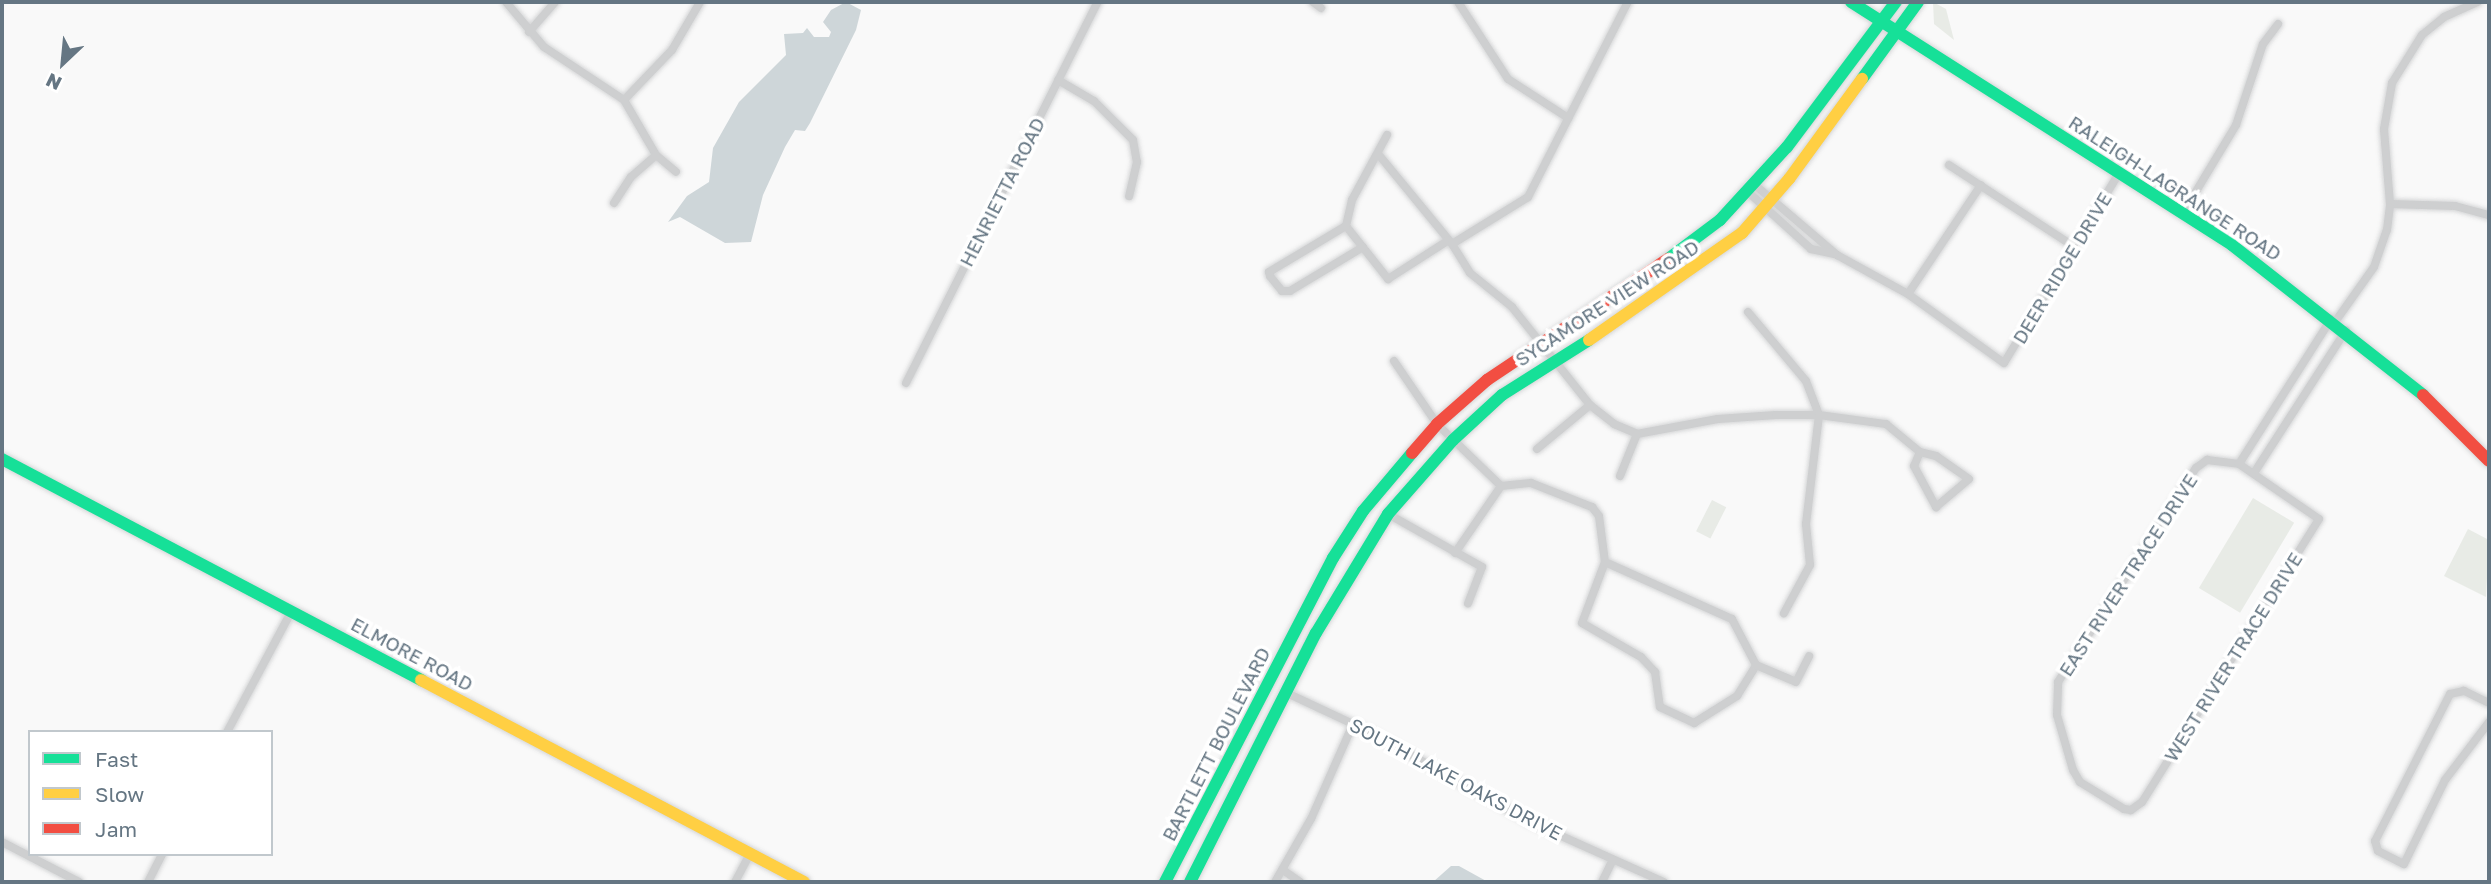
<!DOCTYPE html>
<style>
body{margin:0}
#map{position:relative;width:2491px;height:884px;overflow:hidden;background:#f9f9f9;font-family:"Golos Text",sans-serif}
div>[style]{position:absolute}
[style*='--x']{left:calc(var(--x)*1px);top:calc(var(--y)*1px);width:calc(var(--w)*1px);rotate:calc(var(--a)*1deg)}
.green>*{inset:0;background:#e8ebe6;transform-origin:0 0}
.water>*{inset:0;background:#ced6d9}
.roads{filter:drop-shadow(0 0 2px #d5d6d7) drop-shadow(0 0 2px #d5d6d7)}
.street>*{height:8px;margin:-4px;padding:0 4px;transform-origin:4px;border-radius:4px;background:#cecfd0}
.fast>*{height:12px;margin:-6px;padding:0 6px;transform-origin:6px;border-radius:6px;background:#16e098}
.slow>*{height:12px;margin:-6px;padding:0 6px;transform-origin:6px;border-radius:6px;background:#ffcf43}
.jam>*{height:12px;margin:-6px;padding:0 6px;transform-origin:6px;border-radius:6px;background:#f24e42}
span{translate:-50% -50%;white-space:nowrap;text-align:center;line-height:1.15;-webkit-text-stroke:7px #fff;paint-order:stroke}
.street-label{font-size:19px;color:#657683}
.frame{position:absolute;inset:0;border:4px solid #657683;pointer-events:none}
.legend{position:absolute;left:28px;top:730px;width:245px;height:126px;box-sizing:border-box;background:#fff;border:2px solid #c1c8cd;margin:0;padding:9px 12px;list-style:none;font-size:21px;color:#657683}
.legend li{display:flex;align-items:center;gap:14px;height:35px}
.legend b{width:35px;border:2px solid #c1c8cd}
.north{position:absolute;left:28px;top:28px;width:70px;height:70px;-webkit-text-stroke:5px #fff;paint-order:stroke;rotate:206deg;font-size:19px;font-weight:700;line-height:28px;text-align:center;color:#657683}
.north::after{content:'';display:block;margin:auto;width:24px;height:32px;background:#657683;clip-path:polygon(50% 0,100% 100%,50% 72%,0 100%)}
</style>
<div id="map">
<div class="green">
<div style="clip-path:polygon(1933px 2px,1946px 9px,1954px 40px,1934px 24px)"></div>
<div style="left:2253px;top:498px;width:48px;height:105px;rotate:31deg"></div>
<div style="left:1712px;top:500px;width:16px;height:35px;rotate:27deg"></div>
<div style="clip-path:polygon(2468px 529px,2489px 540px,2486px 597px,2444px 576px)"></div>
</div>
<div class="water">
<div style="clip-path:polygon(846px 2px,861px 10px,856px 30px,810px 123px,805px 131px,795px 130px,785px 147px,763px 195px,751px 242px,725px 243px,680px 217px,668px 222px,687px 196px,709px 182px,713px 148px,739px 102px,786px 55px,784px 34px,803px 33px,807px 28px,814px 37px,829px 37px,831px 32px,823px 22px,831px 10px)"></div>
<div style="clip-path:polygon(1451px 866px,1459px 866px,1488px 882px,1433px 882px)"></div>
</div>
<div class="roads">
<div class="street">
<div style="--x:506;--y:2;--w:59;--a:49.8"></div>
<div style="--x:544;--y:47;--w:96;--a:33.5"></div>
<div style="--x:624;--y:100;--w:64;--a:59.8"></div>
<div style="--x:656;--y:155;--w:26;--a:40"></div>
<div style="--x:1313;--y:2;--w:10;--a:37"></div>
<div style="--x:1458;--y:2;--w:92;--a:57"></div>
<div style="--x:1508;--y:79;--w:72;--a:33"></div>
<div style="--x:529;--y:32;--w:40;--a:-49"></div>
<div style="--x:1058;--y:80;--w:42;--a:30.3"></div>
<div style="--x:1094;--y:101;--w:55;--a:45"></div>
<div style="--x:1133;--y:140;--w:22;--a:80"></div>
<div style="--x:1137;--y:162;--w:35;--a:103"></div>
<div style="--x:624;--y:100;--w:69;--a:-46.2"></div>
<div style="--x:672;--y:50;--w:56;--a:-59.7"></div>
<div style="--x:1379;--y:155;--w:115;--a:50.6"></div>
<div style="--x:1452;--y:244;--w:34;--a:58"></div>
<div style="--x:1470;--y:273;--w:54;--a:39"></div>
<div style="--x:1512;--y:307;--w:125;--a:51.5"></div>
<div style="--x:1590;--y:405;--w:31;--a:38"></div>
<div style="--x:1614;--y:424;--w:25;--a:23"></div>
<div style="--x:1637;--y:434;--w:82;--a:-10.5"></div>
<div style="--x:1718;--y:419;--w:58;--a:-3.9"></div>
<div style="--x:1776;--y:415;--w:43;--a:0"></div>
<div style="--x:1819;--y:415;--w:68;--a:7.7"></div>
<div style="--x:1886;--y:424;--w:44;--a:39.5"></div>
<div style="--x:1920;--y:452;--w:15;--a:113"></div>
<div style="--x:1914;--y:466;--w:47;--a:61.8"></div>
<div style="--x:1936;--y:507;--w:43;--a:-40.3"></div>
<div style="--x:1969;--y:479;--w:40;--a:-145.1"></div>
<div style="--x:1936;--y:456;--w:16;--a:-166"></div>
<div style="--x:1949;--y:165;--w:150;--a:33.1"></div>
<div style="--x:1755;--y:185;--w:108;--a:40.5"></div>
<div style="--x:1837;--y:255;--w:81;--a:28.8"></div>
<div style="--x:1908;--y:294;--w:118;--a:35.7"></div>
<div style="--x:2004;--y:363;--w:222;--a:-58.8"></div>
<div style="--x:1748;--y:192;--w:85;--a:42.1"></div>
<div style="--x:1811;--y:249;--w:24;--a:12"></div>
<div style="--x:614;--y:203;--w:31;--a:-57"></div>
<div style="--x:631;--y:177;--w:33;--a:-41"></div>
<div style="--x:2390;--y:204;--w:65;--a:1.8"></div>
<div style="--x:2455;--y:206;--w:35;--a:15"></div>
<div style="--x:2183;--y:213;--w:103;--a:-58.9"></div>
<div style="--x:2236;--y:125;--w:85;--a:-71.6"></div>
<div style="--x:2263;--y:44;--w:25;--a:-53"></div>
<div style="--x:1346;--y:226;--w:68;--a:51.6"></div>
<div style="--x:1388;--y:279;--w:72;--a:-32.6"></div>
<div style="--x:1452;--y:244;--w:89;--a:-31.7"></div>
<div style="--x:1528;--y:197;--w:219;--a:-62.9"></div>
<div style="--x:1363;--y:247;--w:85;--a:148.9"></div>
<div style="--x:1290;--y:291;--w:8;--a:180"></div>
<div style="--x:1282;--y:291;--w:19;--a:-129"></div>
<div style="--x:1270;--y:276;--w:4;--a:-104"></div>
<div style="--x:1269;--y:272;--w:90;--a:-30.9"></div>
<div style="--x:1346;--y:226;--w:27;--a:-77"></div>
<div style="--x:1352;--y:200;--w:74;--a:-61.7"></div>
<div style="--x:1908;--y:294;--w:131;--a:-56.2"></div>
<div style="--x:1748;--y:312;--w:90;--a:50"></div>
<div style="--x:1806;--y:381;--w:36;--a:69"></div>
<div style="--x:1819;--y:415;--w:110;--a:96.8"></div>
<div style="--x:1806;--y:524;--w:41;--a:84.4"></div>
<div style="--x:1810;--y:565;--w:55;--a:118.4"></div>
<div style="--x:2335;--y:322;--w:67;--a:-54.7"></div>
<div style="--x:2374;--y:267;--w:39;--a:-71"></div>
<div style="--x:2387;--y:230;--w:26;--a:-83"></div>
<div style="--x:2390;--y:204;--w:75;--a:-94.6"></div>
<div style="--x:2384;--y:129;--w:47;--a:-80.1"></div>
<div style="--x:2392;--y:83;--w:57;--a:-58"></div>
<div style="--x:2422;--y:35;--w:28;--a:-39"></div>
<div style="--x:2444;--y:17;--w:37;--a:-24"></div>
<div style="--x:1394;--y:361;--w:76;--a:55.7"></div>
<div style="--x:1437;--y:424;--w:89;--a:44.1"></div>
<div style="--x:1501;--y:486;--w:30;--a:-6"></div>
<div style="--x:1531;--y:483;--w:66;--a:21.5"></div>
<div style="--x:1592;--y:507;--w:11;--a:52"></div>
<div style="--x:1599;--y:516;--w:46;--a:82.6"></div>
<div style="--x:1605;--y:562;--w:65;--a:110.7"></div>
<div style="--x:1582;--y:623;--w:68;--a:30"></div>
<div style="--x:1641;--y:657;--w:21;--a:47"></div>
<div style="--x:1655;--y:672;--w:35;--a:82"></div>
<div style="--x:1660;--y:707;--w:38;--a:25"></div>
<div style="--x:1694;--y:723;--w:51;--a:-32.1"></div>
<div style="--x:1737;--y:696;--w:36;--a:-58"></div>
<div style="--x:906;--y:383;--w:427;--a:-63.3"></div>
<div style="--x:1537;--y:449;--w:69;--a:-39.7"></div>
<div style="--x:2207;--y:460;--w:32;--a:7"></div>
<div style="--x:2239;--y:464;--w:97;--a:34.5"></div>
<div style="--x:2319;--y:519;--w:334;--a:122"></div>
<div style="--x:2142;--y:802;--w:14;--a:144"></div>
<div style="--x:2131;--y:810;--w:7;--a:-172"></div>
<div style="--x:2124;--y:809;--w:52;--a:-148.5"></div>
<div style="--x:2080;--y:782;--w:14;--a:-120"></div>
<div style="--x:2073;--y:770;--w:57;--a:-106.2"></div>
<div style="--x:2057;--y:715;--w:33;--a:-88"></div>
<div style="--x:2058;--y:682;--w:255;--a:-57.2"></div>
<div style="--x:2196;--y:468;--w:14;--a:-36"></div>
<div style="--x:2239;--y:464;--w:172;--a:-57.6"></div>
<div style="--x:2254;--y:473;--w:170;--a:-57.2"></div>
<div style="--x:1620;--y:476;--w:45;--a:-68"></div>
<div style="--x:1388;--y:514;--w:108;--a:29.4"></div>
<div style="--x:1482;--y:567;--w:39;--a:111"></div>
<div style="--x:1455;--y:553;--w:81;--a:-55.5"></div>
<div style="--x:1605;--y:562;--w:139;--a:24.2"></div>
<div style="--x:1732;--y:619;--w:52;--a:62.4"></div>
<div style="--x:1756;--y:665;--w:43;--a:23"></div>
<div style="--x:1796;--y:682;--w:29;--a:-63"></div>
<div style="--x:1287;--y:693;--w:94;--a:25.2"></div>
<div style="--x:1372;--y:733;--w:179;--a:29.4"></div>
<div style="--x:1528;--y:821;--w:149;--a:24.2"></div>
<div style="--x:2489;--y:703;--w:28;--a:-154"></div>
<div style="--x:2464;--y:691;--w:14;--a:168"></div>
<div style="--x:2450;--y:694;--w:165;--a:117"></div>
<div style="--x:2375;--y:841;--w:10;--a:73"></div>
<div style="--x:2378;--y:851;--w:29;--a:27"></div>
<div style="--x:2404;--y:864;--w:93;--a:-64"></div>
<div style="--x:2445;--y:780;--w:73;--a:-52.8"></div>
<div style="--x:227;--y:732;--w:136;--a:-61.9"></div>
<div style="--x:2;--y:842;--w:87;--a:27.5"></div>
<div style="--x:1283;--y:870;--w:21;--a:35"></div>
<div style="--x:148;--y:882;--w:31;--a:-63"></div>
<div style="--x:735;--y:882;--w:32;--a:-62"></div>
<div style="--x:1275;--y:882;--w:73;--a:-60.3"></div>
<div style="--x:1311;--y:819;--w:104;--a:-66.1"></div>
<div style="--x:1602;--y:882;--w:25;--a:-64"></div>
</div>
<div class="fast">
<div style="--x:1851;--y:2;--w:452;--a:32.5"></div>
<div style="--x:2232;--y:245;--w:243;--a:38.1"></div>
<div style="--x:1862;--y:79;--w:95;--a:-54"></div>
<div style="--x:1668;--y:259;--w:65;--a:-36.9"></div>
<div style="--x:1720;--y:220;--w:99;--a:-47.5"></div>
<div style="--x:1787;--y:147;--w:181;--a:-53.1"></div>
<div style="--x:2;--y:459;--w:474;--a:27.8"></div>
<div style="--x:1165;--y:882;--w:365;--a:-62.6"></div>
<div style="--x:1333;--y:558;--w:56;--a:-57.4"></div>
<div style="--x:1363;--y:511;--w:76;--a:-49.8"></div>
<div style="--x:1190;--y:882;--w:279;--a:-63.2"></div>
<div style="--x:1316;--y:633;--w:139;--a:-58.8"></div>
<div style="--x:1388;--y:514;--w:98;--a:-48.7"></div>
<div style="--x:1453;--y:440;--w:67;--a:-42.6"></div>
<div style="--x:1502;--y:395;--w:103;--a:-32.3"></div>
</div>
<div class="slow">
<div style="--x:1589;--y:340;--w:187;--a:-35"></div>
<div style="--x:1742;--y:233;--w:72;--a:-49"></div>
<div style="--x:1789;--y:179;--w:124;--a:-53.9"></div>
<div style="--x:421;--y:680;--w:433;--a:27.8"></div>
</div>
<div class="jam">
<div style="--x:2423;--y:395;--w:93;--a:45"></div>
<div style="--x:1412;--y:453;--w:38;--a:-49"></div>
<div style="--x:1437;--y:424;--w:67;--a:-41.3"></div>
<div style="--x:1487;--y:380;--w:218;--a:-33.8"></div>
</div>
</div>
<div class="street-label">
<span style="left:2175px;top:188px;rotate:33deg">RALEIGH-LAGRANGE ROAD</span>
<span style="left:1002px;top:192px;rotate:-63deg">HENRIETTA ROAD</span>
<span style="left:2062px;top:268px;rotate:-59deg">DEER RIDGE DRIVE</span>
<span style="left:1607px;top:303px;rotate:-33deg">SYCAMORE VIEW ROAD</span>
<span style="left:2128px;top:575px;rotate:-57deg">EAST RIVER TRACE DRIVE</span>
<span style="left:412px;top:654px;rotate:28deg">ELMORE ROAD</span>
<span style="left:2233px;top:657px;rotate:-58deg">WEST RIVER TRACE DRIVE</span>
<span style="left:1216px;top:744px;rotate:-63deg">BARTLETT BOULEVARD</span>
<span style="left:1456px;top:779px;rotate:28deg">SOUTH LAKE OAKS DRIVE</span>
</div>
<div class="frame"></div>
<ul class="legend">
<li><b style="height:9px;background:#16e098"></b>Fast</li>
<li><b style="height:9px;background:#ffcf43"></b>Slow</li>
<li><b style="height:9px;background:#f24e42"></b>Jam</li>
</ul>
<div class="north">N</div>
</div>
